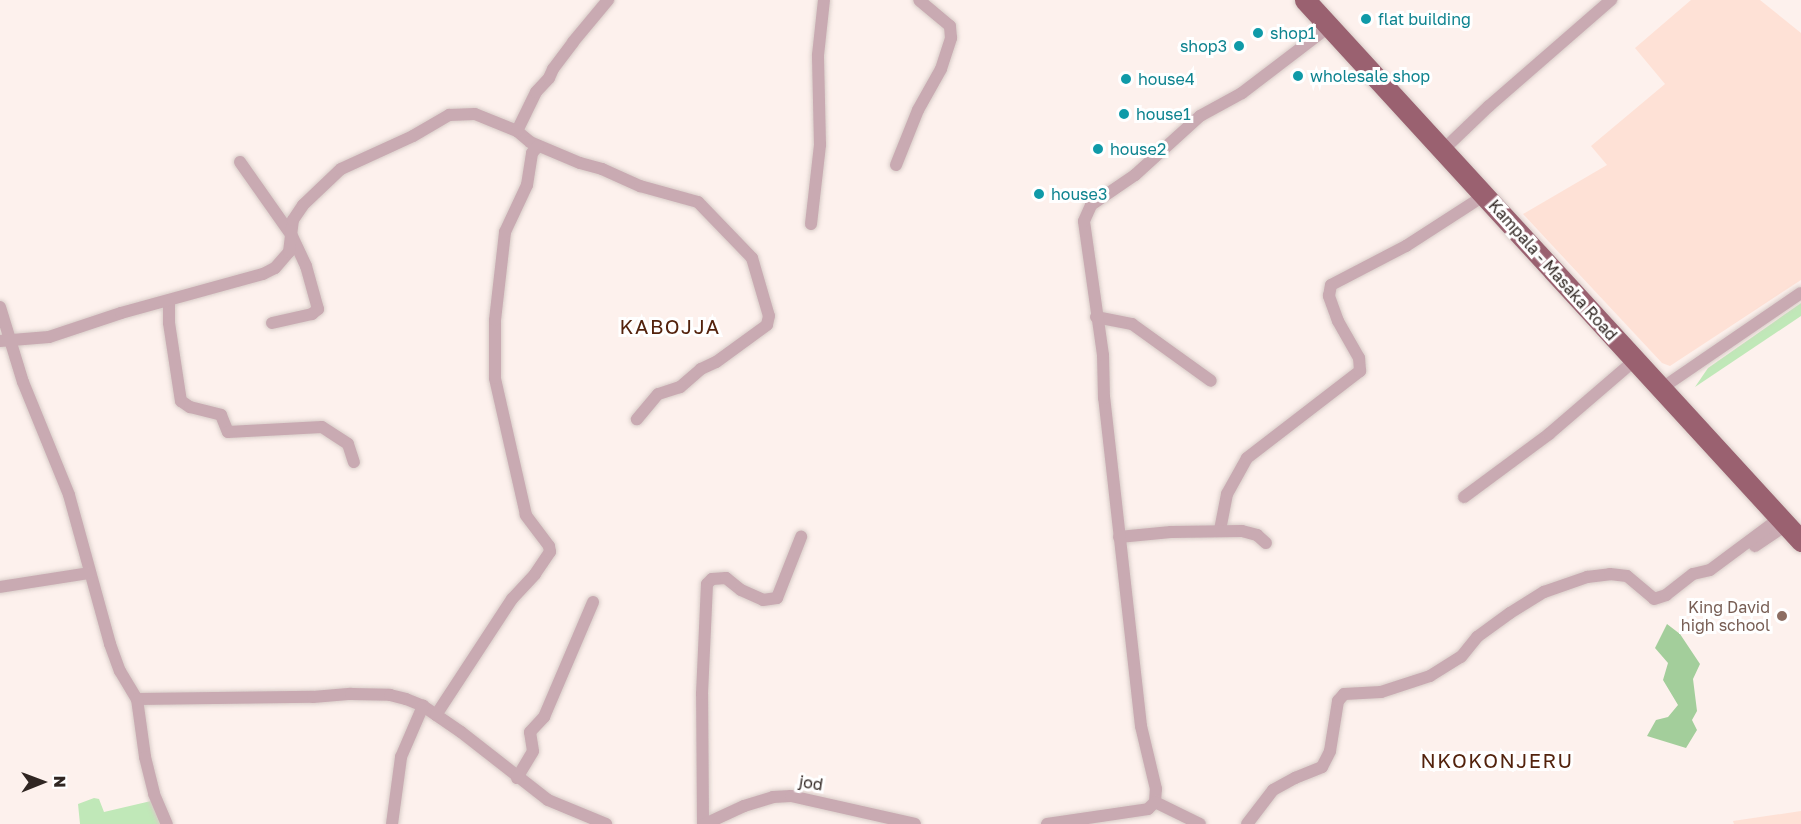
<!DOCTYPE html>
<style>
body{margin:0}
#map{position:relative;width:1801px;height:824px;overflow:hidden;background:#fdf1ed;font-family:"Golos Text",sans-serif}
div>[style]{position:absolute}
[style*='--x']{left:calc(var(--x)*1px);top:calc(var(--y)*1px);width:calc(var(--w)*1px);rotate:calc(var(--a)*1deg)}
.built>*{inset:0;background:#fee1d6}
.green>*{inset:0;background:#c0e8b8}
.forest>*{inset:0;background:#a3ce9b}
.roads{filter:drop-shadow(0 0 2px #d8ccc8) drop-shadow(0 0 2px #d8ccc8)}
.minor>*{height:12px;margin:-6px;padding:0 6px;transform-origin:6px;border-radius:6px;background:#c9aab2}
.trunk>*{height:21px;margin:-10.5px;padding:0 10.5px;transform-origin:10.5px;border-radius:10.5px;background:#9a6170}
.dots>*{width:16px;height:16px;translate:-50% -50%;box-sizing:border-box;border:3px solid #fff;border-radius:50%}
span{translate:-50% -50%;white-space:nowrap;text-align:center;line-height:1.15;-webkit-text-stroke:6px #fff;paint-order:stroke}
.culture-label{font-size:16px;color:#0d838f}
.left{translate:0 -50%;text-align:left}
.right{translate:-100% -50%;text-align:right}
.street-label{font-size:16px;color:#302622}
.education-label{font-size:16px;color:#785e54}
.quarter-label{font-size:20px;color:#53220c;letter-spacing:1.5px}
.north{position:absolute;left:12px;top:752px;width:60px;height:60px;-webkit-text-stroke:4px #fff;paint-order:stroke;rotate:89deg;font-size:16px;font-weight:700;line-height:24px;text-align:center;color:#302622}
.north::after{content:'';display:block;margin:auto;width:21px;height:27px;background:#302622;clip-path:polygon(50% 0,100% 100%,50% 72%,0 100%)}
</style>
<div id="map">
<div class="built">
<div style="clip-path:polygon(1691px 0,1760px 0,1801px 33px,1801px 280px,1670px 366px,1662px 363px,1523px 214px,1607px 165px,1591px 146px,1665px 84px,1635px 48px)"></div>
<div style="clip-path:polygon(1801px 811px,1801px 824px,1734px 824px,1733px 821px)"></div>
</div>
<div class="green">
<div style="clip-path:polygon(1801px 303px,1801px 316px,1695px 387px,1708px 368px)"></div>
<div style="clip-path:polygon(94px 798px,99px 799px,104px 812px,151px 801px,161px 824px,80px 824px,78px 804px)"></div>
</div>
<div class="forest">
<div style="clip-path:polygon(1667px 624px,1680px 634px,1700px 664px,1693px 679px,1697px 711px,1692px 720px,1697px 730px,1686px 748px,1647px 736px,1656px 720px,1668px 717px,1678px 705px,1663px 680px,1668px 663px,1655px 648px)"></div>
</div>
<div class="roads">
<div class="minor">
<div style="--x:517;--y:131;--w:17;--a:40"></div>
<div style="--x:530;--y:142;--w:54;--a:22.8"></div>
<div style="--x:580;--y:163;--w:23;--a:15"></div>
<div style="--x:602;--y:169;--w:42;--a:24.1"></div>
<div style="--x:640;--y:186;--w:60;--a:15.4"></div>
<div style="--x:698;--y:202;--w:78;--a:46"></div>
<div style="--x:752;--y:258;--w:60;--a:73.7"></div>
<div style="--x:769;--y:316;--w:9;--a:103"></div>
<div style="--x:767;--y:325;--w:63;--a:144"></div>
<div style="--x:716;--y:362;--w:17;--a:155"></div>
<div style="--x:701;--y:369;--w:28;--a:139"></div>
<div style="--x:680;--y:387;--w:23;--a:162"></div>
<div style="--x:658;--y:394;--w:33;--a:130"></div>
<div style="--x:1442;--y:151;--w:65;--a:-43.8"></div>
<div style="--x:1489;--y:106;--w:162;--a:-41"></div>
<div style="--x:240;--y:162;--w:90;--a:54.9"></div>
<div style="--x:292;--y:236;--w:33;--a:65"></div>
<div style="--x:306;--y:266;--w:45;--a:74.4"></div>
<div style="--x:318;--y:309;--w:8;--a:140"></div>
<div style="--x:312;--y:314;--w:41;--a:167.3"></div>
<div style="--x:896;--y:165;--w:59;--a:-68.2"></div>
<div style="--x:918;--y:110;--w:47;--a:-60.7"></div>
<div style="--x:941;--y:69;--w:33;--a:-72"></div>
<div style="--x:951;--y:38;--w:12;--a:-95"></div>
<div style="--x:950;--y:26;--w:40;--a:-140"></div>
<div style="--x:811;--y:224;--w:80;--a:-83.5"></div>
<div style="--x:820;--y:145;--w:90;--a:-91.3"></div>
<div style="--x:818;--y:55;--w:55;--a:-83.8"></div>
<div style="--x:169;--y:301;--w:22;--a:90"></div>
<div style="--x:169;--y:323;--w:79;--a:81.3"></div>
<div style="--x:181;--y:401;--w:11;--a:34"></div>
<div style="--x:190;--y:407;--w:32;--a:14"></div>
<div style="--x:221;--y:415;--w:18;--a:68"></div>
<div style="--x:228;--y:432;--w:94;--a:-3"></div>
<div style="--x:322;--y:427;--w:31;--a:33"></div>
<div style="--x:348;--y:444;--w:19;--a:72"></div>
<div style="--x:0;--y:307;--w:78;--a:73"></div>
<div style="--x:23;--y:382;--w:122;--a:67.8"></div>
<div style="--x:69;--y:495;--w:155;--a:74.6"></div>
<div style="--x:110;--y:644;--w:29;--a:70"></div>
<div style="--x:120;--y:671;--w:33;--a:59"></div>
<div style="--x:137;--y:699;--w:176;--a:-0.7"></div>
<div style="--x:313;--y:697;--w:38;--a:-5"></div>
<div style="--x:351;--y:694;--w:39;--a:1"></div>
<div style="--x:390;--y:695;--w:16;--a:14"></div>
<div style="--x:406;--y:699;--w:18;--a:22"></div>
<div style="--x:423;--y:706;--w:46;--a:34.4"></div>
<div style="--x:461;--y:732;--w:110;--a:38"></div>
<div style="--x:548;--y:800;--w:63;--a:22.5"></div>
<div style="--x:1096;--y:317;--w:37;--a:11"></div>
<div style="--x:1132;--y:324;--w:97;--a:35.8"></div>
<div style="--x:0;--y:341;--w:49;--a:-4.7"></div>
<div style="--x:49;--y:337;--w:76;--a:-18.4"></div>
<div style="--x:121;--y:313;--w:147;--a:-15.4"></div>
<div style="--x:263;--y:274;--w:13;--a:-27"></div>
<div style="--x:275;--y:268;--w:21;--a:-49"></div>
<div style="--x:289;--y:252;--w:32;--a:-83"></div>
<div style="--x:293;--y:220;--w:18;--a:-56"></div>
<div style="--x:303;--y:205;--w:52;--a:-43.5"></div>
<div style="--x:341;--y:169;--w:79;--a:-24.6"></div>
<div style="--x:413;--y:136;--w:42;--a:-30.3"></div>
<div style="--x:449;--y:115;--w:26;--a:-2"></div>
<div style="--x:475;--y:114;--w:45;--a:22"></div>
<div style="--x:517;--y:131;--w:43;--a:-64"></div>
<div style="--x:536;--y:92;--w:19;--a:-47"></div>
<div style="--x:549;--y:78;--w:10;--a:-66"></div>
<div style="--x:553;--y:69;--w:34;--a:-53"></div>
<div style="--x:573;--y:42;--w:55;--a:-50.2"></div>
<div style="--x:1662;--y:388;--w:168;--a:-34.4"></div>
<div style="--x:1464;--y:497;--w:106;--a:-36.5"></div>
<div style="--x:1549;--y:434;--w:113;--a:-40.7"></div>
<div style="--x:1220;--y:530;--w:37;--a:-79"></div>
<div style="--x:1227;--y:494;--w:41;--a:-60.9"></div>
<div style="--x:1247;--y:458;--w:143;--a:-37.6"></div>
<div style="--x:1360;--y:371;--w:13;--a:-94"></div>
<div style="--x:1359;--y:358;--w:43;--a:-119.6"></div>
<div style="--x:1338;--y:321;--w:27;--a:-110"></div>
<div style="--x:1329;--y:296;--w:11;--a:-80"></div>
<div style="--x:1331;--y:285;--w:85;--a:-27.5"></div>
<div style="--x:1406;--y:246;--w:94;--a:-32.8"></div>
<div style="--x:1119;--y:537;--w:52;--a:-5.5"></div>
<div style="--x:1171;--y:532;--w:71;--a:-0.8"></div>
<div style="--x:1242;--y:531;--w:16;--a:15"></div>
<div style="--x:1257;--y:535;--w:12;--a:42"></div>
<div style="--x:1755;--y:546;--w:37;--a:-34"></div>
<div style="--x:0;--y:587;--w:90;--a:-8.9"></div>
<div style="--x:137;--y:699;--w:59;--a:82.1"></div>
<div style="--x:145;--y:757;--w:38;--a:76"></div>
<div style="--x:154;--y:794;--w:33;--a:67"></div>
<div style="--x:436;--y:715;--w:139;--a:-56.8"></div>
<div style="--x:512;--y:599;--w:34;--a:-47"></div>
<div style="--x:535;--y:574;--w:27;--a:-56"></div>
<div style="--x:550;--y:552;--w:6;--a:-99"></div>
<div style="--x:549;--y:546;--w:39;--a:-127"></div>
<div style="--x:526;--y:515;--w:140;--a:-102.8"></div>
<div style="--x:495;--y:378;--w:58;--a:-90"></div>
<div style="--x:495;--y:320;--w:89;--a:-83.5"></div>
<div style="--x:505;--y:232;--w:52;--a:-64.9"></div>
<div style="--x:527;--y:185;--w:32;--a:-81"></div>
<div style="--x:532;--y:153;--w:9;--a:-49"></div>
<div style="--x:517;--y:778;--w:31;--a:-59"></div>
<div style="--x:533;--y:751;--w:19;--a:-99"></div>
<div style="--x:530;--y:732;--w:21;--a:-47"></div>
<div style="--x:544;--y:717;--w:125;--a:-66.9"></div>
<div style="--x:1155;--y:802;--w:13;--a:-86"></div>
<div style="--x:1156;--y:789;--w:65;--a:-103.4"></div>
<div style="--x:1141;--y:726;--w:330;--a:-96.4"></div>
<div style="--x:1104;--y:398;--w:43;--a:-91.3"></div>
<div style="--x:1103;--y:355;--w:135;--a:-98.1"></div>
<div style="--x:1084;--y:221;--w:17;--a:-66"></div>
<div style="--x:1091;--y:205;--w:53;--a:-34.3"></div>
<div style="--x:1135;--y:175;--w:88;--a:-42.2"></div>
<div style="--x:1200;--y:116;--w:48;--a:-28.7"></div>
<div style="--x:1242;--y:93;--w:111;--a:-37.3"></div>
<div style="--x:1155;--y:802;--w:50;--a:26.1"></div>
<div style="--x:392;--y:824;--w:68;--a:-82.3"></div>
<div style="--x:401;--y:757;--w:56;--a:-66.7"></div>
<div style="--x:703;--y:824;--w:130;--a:-90.4"></div>
<div style="--x:702;--y:694;--w:110;--a:-87.4"></div>
<div style="--x:707;--y:584;--w:7;--a:-45"></div>
<div style="--x:712;--y:579;--w:14;--a:-4"></div>
<div style="--x:726;--y:578;--w:19;--a:39"></div>
<div style="--x:741;--y:590;--w:24;--a:24"></div>
<div style="--x:763;--y:600;--w:14;--a:-8"></div>
<div style="--x:777;--y:598;--w:66;--a:-68.5"></div>
<div style="--x:705;--y:824;--w:43;--a:-24.8"></div>
<div style="--x:744;--y:806;--w:30;--a:-17"></div>
<div style="--x:773;--y:797;--w:18;--a:-3"></div>
<div style="--x:791;--y:796;--w:127;--a:12.7"></div>
<div style="--x:1047;--y:824;--w:102;--a:-8.4"></div>
<div style="--x:1148;--y:809;--w:10;--a:-45"></div>
<div style="--x:1247;--y:824;--w:43;--a:-52.6"></div>
<div style="--x:1273;--y:790;--w:25;--a:-29"></div>
<div style="--x:1295;--y:778;--w:29;--a:-22"></div>
<div style="--x:1322;--y:767;--w:18;--a:-63"></div>
<div style="--x:1330;--y:751;--w:51;--a:-80.9"></div>
<div style="--x:1338;--y:701;--w:9;--a:-49"></div>
<div style="--x:1344;--y:694;--w:37;--a:-3"></div>
<div style="--x:1381;--y:692;--w:52;--a:-18.1"></div>
<div style="--x:1430;--y:676;--w:36;--a:-32"></div>
<div style="--x:1461;--y:657;--w:26;--a:-51"></div>
<div style="--x:1477;--y:637;--w:41;--a:-36"></div>
<div style="--x:1510;--y:613;--w:40;--a:-32"></div>
<div style="--x:1544;--y:592;--w:46;--a:-19.2"></div>
<div style="--x:1587;--y:577;--w:23;--a:-7"></div>
<div style="--x:1610;--y:574;--w:17;--a:7"></div>
<div style="--x:1627;--y:576;--w:35;--a:40"></div>
<div style="--x:1654;--y:599;--w:13;--a:-18"></div>
<div style="--x:1666;--y:595;--w:34;--a:-38"></div>
<div style="--x:1693;--y:574;--w:17;--a:-13"></div>
<div style="--x:1710;--y:570;--w:87;--a:-36.6"></div>
</div>
<div class="trunk">
<div style="--x:1305;--y:0;--w:734;--a:47.48"></div>
</div>
</div>
<div class="dots">
<div style="left:1366px;top:19px;background:#0f9aa8"></div>
<div style="left:1258px;top:33px;background:#0f9aa8"></div>
<div style="left:1239px;top:46px;background:#0f9aa8"></div>
<div style="left:1298px;top:76px;background:#0f9aa8"></div>
<div style="left:1126px;top:79px;background:#0f9aa8"></div>
<div style="left:1124px;top:114px;background:#0f9aa8"></div>
<div style="left:1098px;top:149px;background:#0f9aa8"></div>
<div style="left:1039px;top:194px;background:#0f9aa8"></div>
<div style="left:1782px;top:616px;background:#8d6e63"></div>
</div>
<div class="culture-label">
<span class="left" style="left:1378px;top:19px">flat building</span>
<span class="left" style="left:1270px;top:33px">shop1</span>
<span class="right" style="left:1227px;top:46px">shop3</span>
<span class="left" style="left:1310px;top:76px">wholesale shop</span>
<span class="left" style="left:1138px;top:79px">house4</span>
<span class="left" style="left:1136px;top:114px">house1</span>
<span class="left" style="left:1110px;top:149px">house2</span>
<span class="left" style="left:1051px;top:194px">house3</span>
</div>
<div class="street-label">
<span style="left:1553px;top:270px;rotate:48deg">Kampala - Masaka Road</span>
<span style="left:811px;top:783px;rotate:9deg">jod</span>
</div>
<div class="education-label">
<span class="right" style="left:1770px;top:616px">King David<br>high school</span>
</div>
<div class="quarter-label">
<span style="left:670px;top:326px">KABOJJA</span>
<span style="left:1497px;top:760px">NKOKONJERU</span>
</div>
<div class="north">N</div>
</div>
